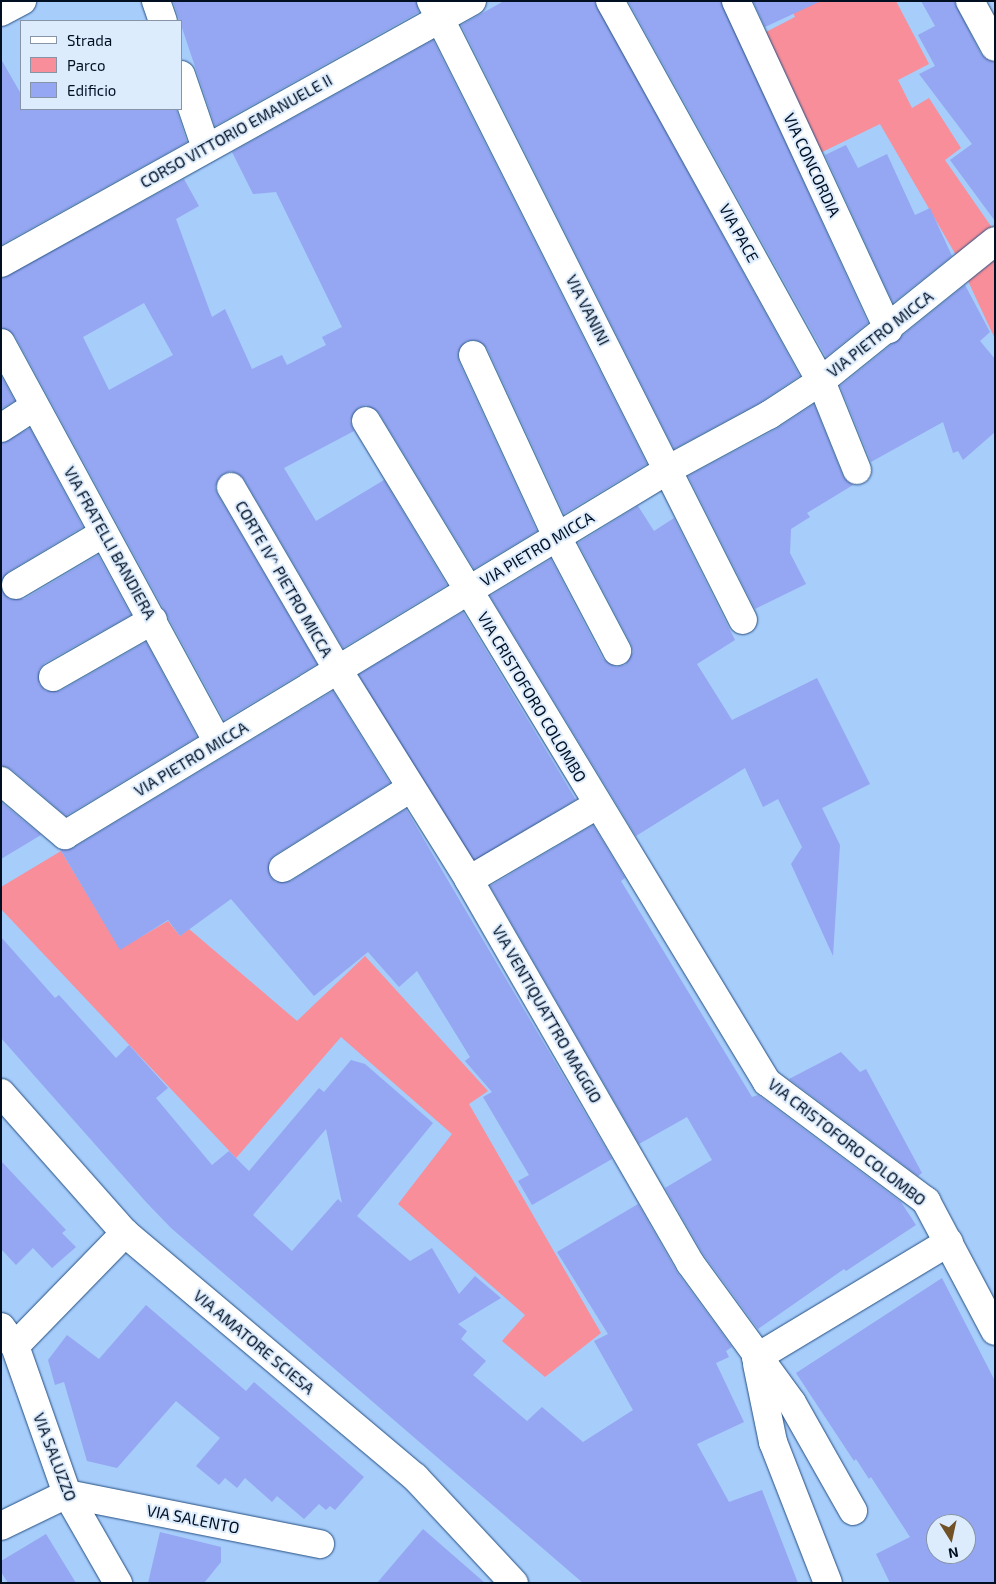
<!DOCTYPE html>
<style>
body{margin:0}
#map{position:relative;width:996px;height:1584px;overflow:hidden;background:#a7cdfb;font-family:"Exo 2",sans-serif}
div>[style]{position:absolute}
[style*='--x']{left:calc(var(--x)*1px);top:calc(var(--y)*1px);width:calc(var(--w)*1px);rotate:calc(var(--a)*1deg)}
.green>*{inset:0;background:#f78e99}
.building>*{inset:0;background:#95a6f2;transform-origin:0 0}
.roads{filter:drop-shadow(0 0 1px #244f81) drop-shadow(0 0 1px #244f81)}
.minor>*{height:28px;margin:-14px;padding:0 14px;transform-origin:14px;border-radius:14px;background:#fff}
span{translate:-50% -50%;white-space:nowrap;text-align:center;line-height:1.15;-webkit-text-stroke:4px #ddecfd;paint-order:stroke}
.street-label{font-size:16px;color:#010f23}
.frame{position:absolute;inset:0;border:2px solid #010f23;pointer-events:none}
.legend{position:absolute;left:20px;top:20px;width:162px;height:90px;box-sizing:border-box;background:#ddecfd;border:1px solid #8594a6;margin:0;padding:6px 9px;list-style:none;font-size:15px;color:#010f23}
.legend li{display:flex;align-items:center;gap:10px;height:25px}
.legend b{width:25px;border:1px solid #8594a6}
.north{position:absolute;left:926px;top:1514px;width:50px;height:50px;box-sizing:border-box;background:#ddecfd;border:1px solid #8594a6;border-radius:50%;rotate:170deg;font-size:14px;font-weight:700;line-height:20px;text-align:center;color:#010f23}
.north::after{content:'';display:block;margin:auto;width:18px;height:22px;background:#715227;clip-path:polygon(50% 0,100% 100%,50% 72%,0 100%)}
</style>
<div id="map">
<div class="green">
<div style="clip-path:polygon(788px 1px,896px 1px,929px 64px,898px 80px,912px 108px,929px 98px,961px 148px,945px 160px,995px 232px,960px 262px,880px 124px,816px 155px,758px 36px,795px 17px)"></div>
<div style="clip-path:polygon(995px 258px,995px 339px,968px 281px)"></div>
<div style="clip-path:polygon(61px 851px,120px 949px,168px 921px,180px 936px,189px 929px,297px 1021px,365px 956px,488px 1091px,469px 1104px,601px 1333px,545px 1377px,502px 1341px,525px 1315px,398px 1204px,452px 1134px,341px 1037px,236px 1158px,1px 909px,1px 887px)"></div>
</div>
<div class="building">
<div style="clip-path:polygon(173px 1px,416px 1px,419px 12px,215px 126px)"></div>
<div style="clip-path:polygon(504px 1px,594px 1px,800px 376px,761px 402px,674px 449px,461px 25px)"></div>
<div style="clip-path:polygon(628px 1px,721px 1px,868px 323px,826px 357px)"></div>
<div style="clip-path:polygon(753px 1px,821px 1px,765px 27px)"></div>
<div style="clip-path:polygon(921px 1px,954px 1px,981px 54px,995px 63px,995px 221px,950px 160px,972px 144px,919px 74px,935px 66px,918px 35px,935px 26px)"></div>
<div style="clip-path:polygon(evenodd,433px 40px,647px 464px,564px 514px,487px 348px,475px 340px,466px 341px,458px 353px,459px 362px,537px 531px,474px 569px,379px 413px,366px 405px,358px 408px,350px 421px,354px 431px,284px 468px,316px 521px,384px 480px,447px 585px,343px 648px,244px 479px,231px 471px,223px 474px,215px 487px,218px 495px,317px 664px,224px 720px,15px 336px,1px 327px,1px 279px,184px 179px,199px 206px,176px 219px,212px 317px,225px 309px,252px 369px,282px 355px,287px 365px,326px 345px,322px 337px,342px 327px,276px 192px,253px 194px,232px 152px,433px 40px,144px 303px,173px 355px,109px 390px,83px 337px,144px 303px)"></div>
<div style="clip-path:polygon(1px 59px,21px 94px,21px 109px,176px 109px,187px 142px,1px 245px)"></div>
<div style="clip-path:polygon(846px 145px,858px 168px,887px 154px,915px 215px,930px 208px,952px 256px,893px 303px,825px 155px)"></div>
<div style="clip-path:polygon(965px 285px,990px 332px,980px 341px,995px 359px,995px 432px,963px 460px,958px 451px,953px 453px,943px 422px,871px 462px,840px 386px)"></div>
<div style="clip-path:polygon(1px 376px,15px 401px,1px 409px)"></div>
<div style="clip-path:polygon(814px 404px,843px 476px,853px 485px,807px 513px,810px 517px,791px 529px,790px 553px,806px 584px,755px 609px,688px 476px,776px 429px)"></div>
<div style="clip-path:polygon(30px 428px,83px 527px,8px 572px,1px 582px,1px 444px)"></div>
<div style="clip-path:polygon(638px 506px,654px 531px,674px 518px,735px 640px,697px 664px,732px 720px,817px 678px,870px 784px,822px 808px,840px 845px,833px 956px,791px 864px,802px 847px,778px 799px,763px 807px,745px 768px,636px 836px,490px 596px,551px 559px,603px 659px,616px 667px,625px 665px,633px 652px,631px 644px,578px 543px)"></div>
<div style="clip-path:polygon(98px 555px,131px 615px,45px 663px,39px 670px,39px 684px,46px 691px,60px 691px,146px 642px,197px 737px,66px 816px,11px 769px,1px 766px,1px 589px,9px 599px,24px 599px)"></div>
<div style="left:463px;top:612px;width:219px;height:122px;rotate:59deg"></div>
<div style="clip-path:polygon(333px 691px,390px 783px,275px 855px,269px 861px,270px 876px,276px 882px,291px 881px,406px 809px,612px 1159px,532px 1205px,518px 1181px,529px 1175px,483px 1097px,492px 1092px,465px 1061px,470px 1057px,417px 971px,399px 987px,368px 952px,314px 996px,231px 899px,180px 936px,168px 920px,120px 950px,60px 849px,73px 848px)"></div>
<div style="clip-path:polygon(1px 802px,41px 835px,1px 859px)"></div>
<div style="clip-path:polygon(593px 825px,625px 878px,621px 881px,752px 1097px,758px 1095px,889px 1193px,901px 1202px,916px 1225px,846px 1271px,844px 1269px,758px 1329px,703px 1254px,665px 1188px,712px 1160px,687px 1117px,639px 1144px,490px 886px)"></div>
<div style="clip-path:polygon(evenodd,1px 937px,55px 998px,59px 995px,116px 1058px,129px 1045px,168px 1088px,156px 1098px,212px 1165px,229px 1151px,249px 1171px,319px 1088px,324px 1092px,351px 1060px,365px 1064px,433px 1123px,357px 1216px,410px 1261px,432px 1248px,459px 1294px,475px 1276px,501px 1298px,458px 1324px,467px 1331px,461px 1339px,486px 1361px,473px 1375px,527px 1421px,542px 1407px,583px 1442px,633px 1410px,594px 1341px,608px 1334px,557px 1252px,638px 1204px,677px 1272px,732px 1347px,726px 1351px,729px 1357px,716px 1363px,744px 1422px,697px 1444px,729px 1502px,762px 1490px,798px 1583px,583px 1583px,171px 1228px,146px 1202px,1px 1038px,1px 937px,326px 1129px,342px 1203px,338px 1199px,292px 1251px,253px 1215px,326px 1129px)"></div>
<div style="clip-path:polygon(841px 1052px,860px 1072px,866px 1069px,922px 1173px,918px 1176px,789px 1079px)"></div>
<div style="clip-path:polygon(1px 1161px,66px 1230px,62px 1233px,76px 1247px,52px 1268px,33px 1248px,16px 1265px,1px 1249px)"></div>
<div style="clip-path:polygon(evenodd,942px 1278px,995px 1381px,995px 1583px,890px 1583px,876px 1554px,910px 1537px,871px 1477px,869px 1479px,856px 1459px,854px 1461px,796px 1373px,942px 1278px,936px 1524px,966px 1524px,966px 1554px,936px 1554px,936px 1524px)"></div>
<div style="clip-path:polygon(146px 1305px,246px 1391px,254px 1382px,364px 1477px,335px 1510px,330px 1506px,326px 1510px,319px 1504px,304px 1519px,277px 1496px,272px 1502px,245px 1478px,237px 1488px,225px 1478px,219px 1485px,196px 1466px,220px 1438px,176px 1401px,117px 1468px,87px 1461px,64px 1382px,55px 1385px,48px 1360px,67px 1335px,99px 1359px)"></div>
<div style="clip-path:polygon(423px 1529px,485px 1583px,377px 1583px)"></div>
<div style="clip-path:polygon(160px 1532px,221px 1547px,221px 1562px,204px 1583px,148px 1583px)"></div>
<div style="clip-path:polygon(46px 1534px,76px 1583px,8px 1583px,1px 1572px,1px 1561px)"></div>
</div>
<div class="roads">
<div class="minor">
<div style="--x:156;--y:1;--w:21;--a:71"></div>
<div style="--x:431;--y:1;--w:693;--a:63.25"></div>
<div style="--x:610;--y:1;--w:435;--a:61"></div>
<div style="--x:821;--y:381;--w:96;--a:68"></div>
<div style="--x:736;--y:1;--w:362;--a:65.1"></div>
<div style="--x:970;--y:1;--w:52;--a:61.5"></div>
<div style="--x:1;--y:12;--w:24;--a:-28"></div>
<div style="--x:181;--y:75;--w:77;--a:71.1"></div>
<div style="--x:1;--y:263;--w:539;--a:-29.09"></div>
<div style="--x:1;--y:343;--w:454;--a:61.5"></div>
<div style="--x:473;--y:355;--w:200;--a:65.2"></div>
<div style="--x:557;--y:537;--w:129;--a:62.2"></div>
<div style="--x:366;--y:421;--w:773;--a:58.76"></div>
<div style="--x:767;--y:1082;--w:199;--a:36.8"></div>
<div style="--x:926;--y:1201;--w:147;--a:62"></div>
<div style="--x:1;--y:428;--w:40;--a:-32.9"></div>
<div style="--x:231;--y:487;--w:212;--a:59.7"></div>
<div style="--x:338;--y:670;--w:248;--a:58"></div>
<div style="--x:469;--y:880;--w:442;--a:60"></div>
<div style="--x:690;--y:1263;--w:173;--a:53.9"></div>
<div style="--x:792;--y:1403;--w:124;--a:60.5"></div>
<div style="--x:16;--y:585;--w:102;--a:-30.6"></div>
<div style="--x:53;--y:677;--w:115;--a:-29.7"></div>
<div style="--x:1;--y:781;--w:84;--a:40.2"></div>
<div style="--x:65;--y:835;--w:706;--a:-31.21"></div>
<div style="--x:669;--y:469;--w:114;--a:-28.4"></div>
<div style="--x:769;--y:415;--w:62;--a:-33.2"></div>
<div style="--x:821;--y:381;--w:223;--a:-38.8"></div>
<div style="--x:283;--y:868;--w:151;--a:-32"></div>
<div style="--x:469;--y:880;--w:148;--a:-30.4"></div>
<div style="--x:1;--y:1093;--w:187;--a:48.5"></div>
<div style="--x:125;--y:1233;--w:379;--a:40.1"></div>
<div style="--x:415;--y:1477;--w:145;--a:47"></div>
<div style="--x:1;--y:1327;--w:24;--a:54"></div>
<div style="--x:15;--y:1346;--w:157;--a:70.6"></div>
<div style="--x:67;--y:1494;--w:103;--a:60.2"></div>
<div style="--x:15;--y:1346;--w:158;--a:-45.8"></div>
<div style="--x:756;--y:1358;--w:225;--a:-31"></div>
<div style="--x:757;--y:1364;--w:80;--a:78.4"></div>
<div style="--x:773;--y:1442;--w:151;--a:68.7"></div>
<div style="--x:67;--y:1494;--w:258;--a:11.2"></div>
<div style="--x:1;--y:1526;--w:73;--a:-25.9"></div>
</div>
</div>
<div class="street-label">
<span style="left:236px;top:131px;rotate:-29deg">CORSO VITTORIO EMANUELE II</span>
<span style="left:812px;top:165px;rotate:65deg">VIA CONCORDIA</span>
<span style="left:739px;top:233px;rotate:61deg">VIA PACE</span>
<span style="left:588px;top:310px;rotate:63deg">VIA VANINI</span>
<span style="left:880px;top:334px;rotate:-38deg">VIA PIETRO MICCA</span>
<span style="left:110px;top:543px;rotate:61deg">VIA FRATELLI BANDIERA</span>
<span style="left:537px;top:549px;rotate:-31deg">VIA PIETRO MICCA</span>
<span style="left:284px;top:579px;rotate:60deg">CORTE IV^ PIETRO MICCA</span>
<span style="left:532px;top:697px;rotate:59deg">VIA CRISTOFORO COLOMBO</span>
<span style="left:191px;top:759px;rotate:-31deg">VIA PIETRO MICCA</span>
<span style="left:547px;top:1014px;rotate:60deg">VIA VENTIQUATTRO MAGGIO</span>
<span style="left:847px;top:1142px;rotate:38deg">VIA CRISTOFORO COLOMBO</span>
<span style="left:254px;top:1342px;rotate:40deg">VIA AMATORE SCIESA</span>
<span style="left:55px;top:1457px;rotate:69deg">VIA SALUZZO</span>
<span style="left:193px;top:1519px;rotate:11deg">VIA SALENTO</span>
</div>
<div class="frame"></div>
<ul class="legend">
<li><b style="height:6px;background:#fff"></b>Strada</li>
<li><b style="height:14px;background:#f78e99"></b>Parco</li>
<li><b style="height:14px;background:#95a6f2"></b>Edificio</li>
</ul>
<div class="north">N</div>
</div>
